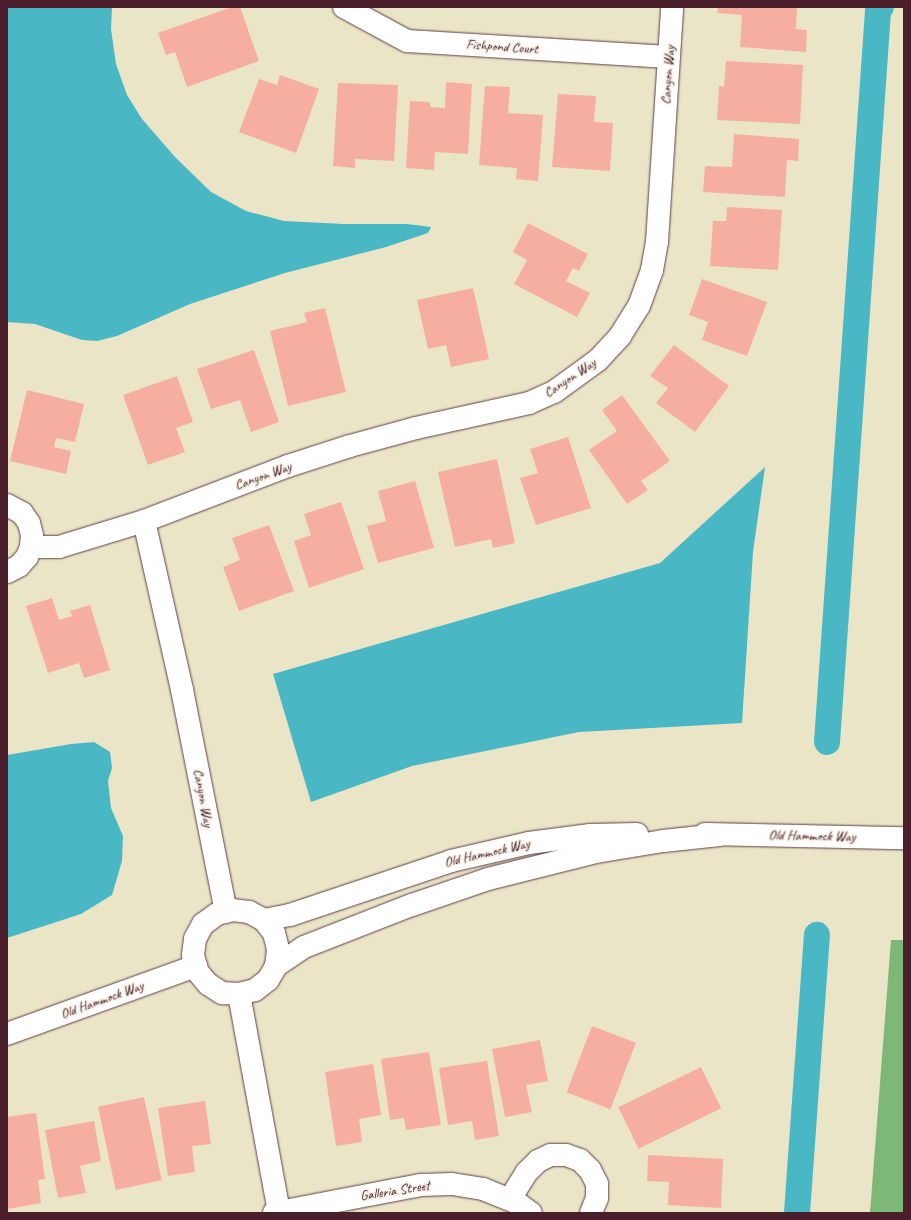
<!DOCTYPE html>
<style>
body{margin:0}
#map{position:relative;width:911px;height:1220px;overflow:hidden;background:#ebe5c8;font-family:Caveat,sans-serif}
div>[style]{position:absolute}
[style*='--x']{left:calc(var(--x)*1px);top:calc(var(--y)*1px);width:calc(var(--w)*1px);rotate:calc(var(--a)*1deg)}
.forest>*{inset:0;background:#7eb876}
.water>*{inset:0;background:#49b7c4}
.canal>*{height:26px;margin:-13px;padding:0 13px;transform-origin:13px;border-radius:13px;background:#49b7c4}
.building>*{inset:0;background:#f6aea1;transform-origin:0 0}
.roads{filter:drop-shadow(0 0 1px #623d43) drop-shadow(0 0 1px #623d43)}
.minor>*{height:22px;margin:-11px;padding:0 11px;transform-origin:11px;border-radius:11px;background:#fff}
span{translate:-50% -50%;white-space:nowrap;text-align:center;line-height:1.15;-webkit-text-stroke:3.5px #f7f3e8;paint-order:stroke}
.street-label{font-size:14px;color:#4a1f2b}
.frame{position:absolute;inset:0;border:8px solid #4a1f2b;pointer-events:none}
</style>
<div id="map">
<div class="forest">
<div style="clip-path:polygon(891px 940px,904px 940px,904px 1213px,870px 1213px)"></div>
</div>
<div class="water">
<div style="clip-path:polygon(7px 7px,112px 7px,111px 29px,116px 64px,127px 95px,142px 119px,175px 157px,211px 192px,246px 211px,284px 221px,344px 224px,407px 224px,431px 227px,428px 233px,386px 247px,285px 273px,190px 304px,117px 336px,97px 341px,82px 340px,35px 324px,7px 322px)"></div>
<div style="clip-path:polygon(765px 467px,753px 552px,742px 723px,579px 732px,412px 766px,311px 802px,273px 674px,660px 563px)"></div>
<div style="clip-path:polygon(94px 742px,110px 752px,112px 768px,108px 781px,111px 808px,123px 836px,122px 861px,112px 895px,81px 914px,7px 938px,7px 755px,71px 744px)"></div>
</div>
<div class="canal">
<div style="--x:827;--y:742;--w:734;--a:-86.01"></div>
<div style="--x:878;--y:10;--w:4;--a:-45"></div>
<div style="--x:797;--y:1213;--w:279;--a:-85.9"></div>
</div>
<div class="building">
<div style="clip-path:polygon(232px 7px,240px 7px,259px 61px,187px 87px,175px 52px,166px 55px,158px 33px)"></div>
<div style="clip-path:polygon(718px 7px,797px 7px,796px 29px,807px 30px,806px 52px,740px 47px,742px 15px,717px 13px)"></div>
<div style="clip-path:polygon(726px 61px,803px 65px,800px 124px,717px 120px,719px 86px,724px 87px)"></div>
<div style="clip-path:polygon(280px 75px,319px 89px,296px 153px,239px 132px,259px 79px,277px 85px)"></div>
<div style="clip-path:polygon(446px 82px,472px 84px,468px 154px,435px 152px,434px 170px,406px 168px,410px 101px,430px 102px,430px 107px,445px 108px)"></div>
<div style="clip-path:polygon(338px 83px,398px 85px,394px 161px,355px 159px,355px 168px,333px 166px)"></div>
<div style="clip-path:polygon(485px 86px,510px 87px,508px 113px,543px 115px,538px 181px,516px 179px,517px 168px,479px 165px)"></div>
<div style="clip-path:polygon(558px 94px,596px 96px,594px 122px,613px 123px,610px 171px,552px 167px)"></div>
<div style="clip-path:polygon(734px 134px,799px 139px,798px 161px,787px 160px,785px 197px,703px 192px,705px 166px,732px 167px)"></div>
<div style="clip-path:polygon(727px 207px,782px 210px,778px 270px,710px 266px,713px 221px,726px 221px)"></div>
<div style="clip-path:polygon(528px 223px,588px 254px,579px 271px,573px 268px,566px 281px,590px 293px,577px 317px,514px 284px,527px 260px,513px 252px)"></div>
<div style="clip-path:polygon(702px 279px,767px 302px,747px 356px,702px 340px,708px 322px,689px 315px)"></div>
<div style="clip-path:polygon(473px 288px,489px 359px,451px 367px,446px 345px,428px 349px,417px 300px)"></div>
<div style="clip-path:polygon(325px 308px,346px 392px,288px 406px,270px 331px,307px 322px,304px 313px)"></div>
<div style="clip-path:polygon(674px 345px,729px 386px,695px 432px,656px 403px,668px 388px,650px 376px)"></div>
<div style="clip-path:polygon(254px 350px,279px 422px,251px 432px,240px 400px,211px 409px,197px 369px)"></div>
<div style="clip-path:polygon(177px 376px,193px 422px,176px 428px,185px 452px,148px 465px,123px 395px)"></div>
<div style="clip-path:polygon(27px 390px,84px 404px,75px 442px,56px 438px,54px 447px,71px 451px,66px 474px,10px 461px)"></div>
<div style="clip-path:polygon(622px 395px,670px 461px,641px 481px,648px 490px,627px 504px,589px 450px,617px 431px,602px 410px)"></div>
<div style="clip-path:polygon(568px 437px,591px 508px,536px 525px,520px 478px,538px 473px,530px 449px)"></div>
<div style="clip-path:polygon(497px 459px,515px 543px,493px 548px,491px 539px,455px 547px,438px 472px)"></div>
<div style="clip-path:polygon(415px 481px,434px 548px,378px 563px,367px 526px,386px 521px,378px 491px)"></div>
<div style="clip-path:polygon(341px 502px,364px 569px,309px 588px,294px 541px,311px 535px,304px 514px)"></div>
<div style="clip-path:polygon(269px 525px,294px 591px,239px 611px,223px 567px,240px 560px,232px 538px)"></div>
<div style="clip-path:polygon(52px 598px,59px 620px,72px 616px,70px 611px,90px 605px,110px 670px,84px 678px,79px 663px,48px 673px,26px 606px)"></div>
<div style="left:592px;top:1026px;width:47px;height:71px;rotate:21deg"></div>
<div style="clip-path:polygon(540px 1040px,548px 1081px,526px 1085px,532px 1112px,505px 1117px,492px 1049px)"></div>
<div style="clip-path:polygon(429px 1052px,441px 1125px,406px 1130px,404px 1118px,390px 1120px,381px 1059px)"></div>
<div style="clip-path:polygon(487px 1061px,499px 1136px,475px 1140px,472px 1121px,448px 1125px,439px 1068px)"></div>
<div style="clip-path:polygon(373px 1064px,381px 1115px,359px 1119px,362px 1142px,336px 1146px,325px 1072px)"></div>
<div style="left:701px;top:1067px;width:46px;height:92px;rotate:64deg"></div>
<div style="left:144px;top:1097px;width:85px;height:47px;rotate:78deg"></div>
<div style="clip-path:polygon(205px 1101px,211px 1144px,192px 1146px,195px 1172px,168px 1176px,158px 1108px)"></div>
<div style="clip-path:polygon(36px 1113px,45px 1179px,38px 1180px,41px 1203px,7px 1209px,7px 1117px)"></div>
<div style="clip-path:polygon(94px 1121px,101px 1161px,80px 1166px,86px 1193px,58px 1198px,45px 1130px)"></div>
<div style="clip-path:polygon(648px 1155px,723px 1159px,721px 1208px,668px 1205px,669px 1182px,647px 1181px)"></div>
</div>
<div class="roads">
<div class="minor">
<div style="--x:344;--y:7;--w:72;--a:28.4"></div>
<div style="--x:407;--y:41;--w:262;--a:3.5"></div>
<div style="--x:7;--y:505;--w:17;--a:28"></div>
<div style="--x:22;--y:513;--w:12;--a:55"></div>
<div style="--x:29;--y:523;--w:12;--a:76"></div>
<div style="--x:32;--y:535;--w:12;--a:95"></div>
<div style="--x:31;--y:547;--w:11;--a:112"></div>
<div style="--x:27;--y:557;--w:12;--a:132"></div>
<div style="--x:19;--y:566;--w:13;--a:153"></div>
<div style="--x:144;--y:521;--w:173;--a:77.3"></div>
<div style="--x:182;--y:690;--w:226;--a:78.8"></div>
<div style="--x:31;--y:547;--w:28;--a:0"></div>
<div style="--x:59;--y:547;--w:89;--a:-17"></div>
<div style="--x:144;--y:521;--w:154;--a:-20.9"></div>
<div style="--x:288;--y:466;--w:65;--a:-17.9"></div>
<div style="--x:350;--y:446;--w:68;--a:-15.3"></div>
<div style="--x:416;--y:428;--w:116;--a:-12.5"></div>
<div style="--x:529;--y:403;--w:27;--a:-24"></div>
<div style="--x:554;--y:392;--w:54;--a:-36"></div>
<div style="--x:598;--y:360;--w:33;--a:-47"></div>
<div style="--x:620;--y:336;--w:36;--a:-58"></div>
<div style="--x:639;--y:306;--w:38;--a:-70"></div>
<div style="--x:652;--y:270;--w:28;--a:-80"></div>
<div style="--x:657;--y:242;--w:235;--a:-86.3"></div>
<div style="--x:705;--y:834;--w:199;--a:1.2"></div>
<div style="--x:264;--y:920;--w:26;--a:-11"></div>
<div style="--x:290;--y:915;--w:170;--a:-18.5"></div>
<div style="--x:451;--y:861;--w:80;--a:-13"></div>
<div style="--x:529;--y:843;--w:62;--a:-7.5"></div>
<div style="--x:590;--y:835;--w:47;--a:-1.2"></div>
<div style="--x:276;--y:966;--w:17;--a:-83"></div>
<div style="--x:278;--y:949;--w:16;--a:-104"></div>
<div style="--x:274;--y:933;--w:16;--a:-128"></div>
<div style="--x:264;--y:920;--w:17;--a:-152"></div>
<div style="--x:249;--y:912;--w:16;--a:-173"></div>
<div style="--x:233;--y:910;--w:16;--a:166"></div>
<div style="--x:217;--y:914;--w:17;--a:144"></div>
<div style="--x:203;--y:924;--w:17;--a:118"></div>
<div style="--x:195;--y:939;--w:16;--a:97"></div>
<div style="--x:193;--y:955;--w:16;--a:76"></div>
<div style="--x:197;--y:971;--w:17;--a:50"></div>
<div style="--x:208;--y:984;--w:17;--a:33"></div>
<div style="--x:222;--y:993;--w:17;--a:3"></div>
<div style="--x:239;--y:994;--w:16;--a:-14"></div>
<div style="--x:255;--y:990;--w:16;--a:-38"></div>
<div style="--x:268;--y:980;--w:16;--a:-60"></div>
<div style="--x:276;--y:966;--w:34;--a:-34"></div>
<div style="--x:304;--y:947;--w:116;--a:-21.3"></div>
<div style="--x:412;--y:905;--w:80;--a:-18.9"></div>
<div style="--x:488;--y:879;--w:111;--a:-14"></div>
<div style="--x:596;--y:852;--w:68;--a:-9.3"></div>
<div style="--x:663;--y:841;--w:57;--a:-6"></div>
<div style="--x:239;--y:994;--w:222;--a:79.6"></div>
<div style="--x:7;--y:1034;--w:201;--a:-19.8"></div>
<div style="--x:510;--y:1199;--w:32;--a:-58"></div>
<div style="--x:527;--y:1172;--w:16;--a:-45"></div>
<div style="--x:538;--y:1161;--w:14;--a:-25"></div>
<div style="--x:551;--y:1155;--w:15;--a:0"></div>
<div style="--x:566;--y:1155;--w:15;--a:20"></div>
<div style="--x:580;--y:1160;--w:14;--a:45"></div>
<div style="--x:590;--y:1170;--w:16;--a:63"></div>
<div style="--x:597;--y:1184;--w:14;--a:90"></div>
<div style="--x:597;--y:1198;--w:16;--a:112"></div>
<div style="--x:274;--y:1213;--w:150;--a:-10.8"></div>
<div style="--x:421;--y:1185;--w:31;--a:-2"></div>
<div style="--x:452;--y:1184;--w:31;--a:9"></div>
<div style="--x:483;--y:1189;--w:37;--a:22"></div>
<div style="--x:517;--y:1203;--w:17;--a:36"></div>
</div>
</div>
<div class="street-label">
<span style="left:502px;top:47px;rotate:4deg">Fishpond Court</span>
<span style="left:668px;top:75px;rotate:-86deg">Canyon Way</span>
<span style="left:570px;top:378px;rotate:-34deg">Canyon Way</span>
<span style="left:263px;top:476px;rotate:-20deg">Canyon Way</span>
<span style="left:203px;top:798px;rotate:79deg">Canyon Way</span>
<span style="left:812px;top:836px;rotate:1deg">Old Hammock Way</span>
<span style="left:487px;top:853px;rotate:-13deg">Old Hammock Way</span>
<span style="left:102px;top:1000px;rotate:-20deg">Old Hammock Way</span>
<span style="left:395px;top:1191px;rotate:-9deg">Galleria Street</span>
</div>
<div class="frame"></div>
</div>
